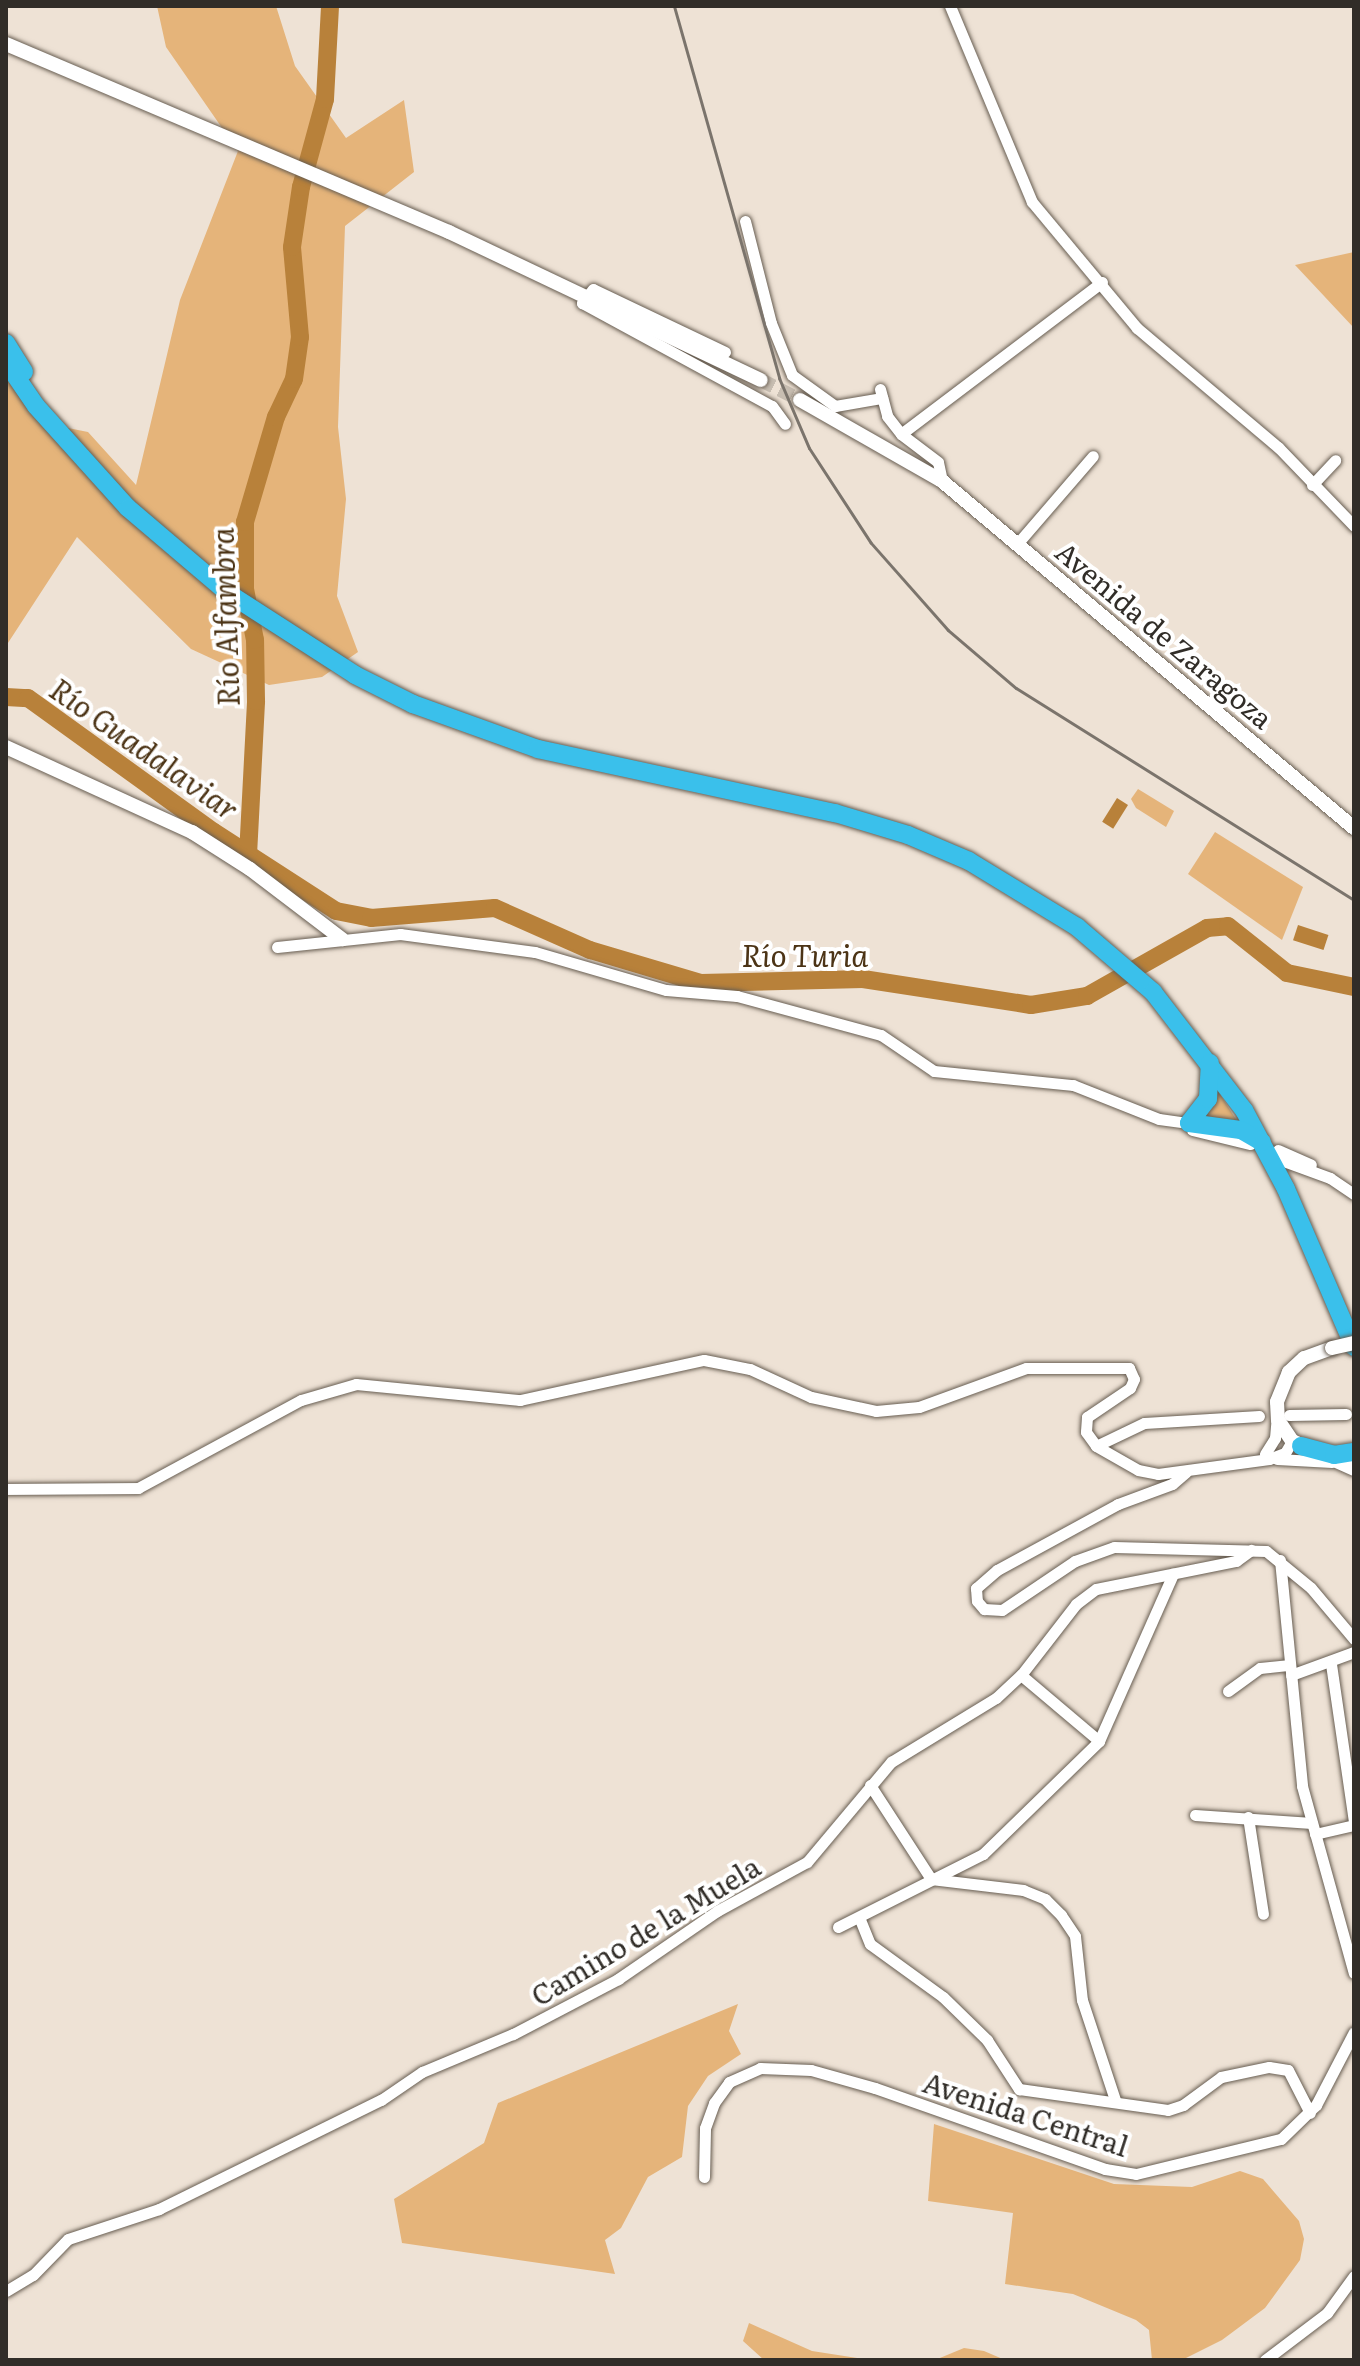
<!DOCTYPE html>
<meta charset="utf-8">
<style>
body{margin:0}
#map{position:relative;width:1360px;height:2366px;overflow:hidden;background:#eee2d5;font-family:Literata,serif}
div>[style]{position:absolute}
[style*='--x']{left:calc(var(--x)*1px);top:calc(var(--y)*1px);width:calc(var(--w)*1px);rotate:calc(var(--a)*1deg)}
.green>*{inset:0;background:#e5b47a}
.water>*{inset:0;background:#b8813a;transform-origin:0 0}
.river>*{height:18px;margin:-9px;padding:0 9px;transform-origin:9px;border-radius:9px;background:#b8813a}
.secondary-tunnel>*{height:14px;margin-top:-7px;transform-origin:0;background:repeating-linear-gradient(90deg,#c8beb2 0 14px,transparent 0 21px)}
.roads{filter:drop-shadow(0 0 2px #675d51) drop-shadow(0 0 2px #675d51)}
.minor>*{height:11px;margin:-5.5px;padding:0 5.5px;transform-origin:5.5px;border-radius:5.5px;background:#fff}
.tertiary>*{height:14px;margin:-7px;padding:0 7px;transform-origin:7px;border-radius:7px;background:#fff}
.secondary>*{height:14px;margin:-7px;padding:0 7px;transform-origin:7px;border-radius:7px;background:#fff}
.trunk>*{height:18px;margin:-9px;padding:0 9px;transform-origin:9px;border-radius:9px;background:#3ac0eb}
.rail>*{height:3px;margin:-1.5px;padding:0 1.5px;transform-origin:1.5px;border-radius:1.5px;background:#7b746c}
.bridges{filter:drop-shadow(0 0 2px #675d51) drop-shadow(0 0 2px #675d51)}
.secondary-bridge>*{height:14px;margin:-7px;padding:0 7px;transform-origin:7px;border-radius:7px;background:#fff}
span{translate:-50% -50%;white-space:nowrap;text-align:center;line-height:1.15;-webkit-text-stroke:8px #fff;paint-order:stroke}
.street-label{font-size:28px;color:#312d28}
.water-label{font-size:30px;color:#4c3416;font-style:italic}
.frame{position:absolute;inset:0;border:8px solid #312d28;pointer-events:none}
</style>
<div id="map">
<div class="green">
<div style="clip-path:polygon(157px 6px,276px 6px,295px 66px,346px 138px,404px 100px,414px 172px,345px 226px,338px 427px,346px 499px,337px 596px,358px 652px,322px 677px,269px 685px,191px 649px,77px 537px,6px 646px,6px 373px,53px 425px,88px 432px,136px 485px,180px 300px,238px 151px,166px 47px)"></div>
<div style="clip-path:polygon(1354px 252px,1354px 328px,1295px 265px)"></div>
<div style="clip-path:polygon(1138px 789px,1174px 811px,1166px 827px,1136px 808px,1131px 799px)"></div>
<div style="clip-path:polygon(1215px 832px,1303px 887px,1282px 940px,1188px 874px)"></div>
<div style="clip-path:polygon(1217px 1091px,1218px 1091px,1237px 1121px,1202px 1118px)"></div>
<div style="clip-path:polygon(738px 2004px,729px 2031px,741px 2054px,708px 2076px,688px 2106px,682px 2157px,648px 2177px,621px 2228px,605px 2240px,615px 2274px,402px 2243px,394px 2199px,484px 2143px,498px 2103px)"></div>
<div style="clip-path:polygon(934px 2124px,1114px 2184px,1192px 2187px,1240px 2171px,1263px 2179px,1299px 2221px,1304px 2239px,1300px 2260px,1265px 2308px,1222px 2340px,1182px 2360px,1152px 2360px,1149px 2330px,1136px 2320px,1073px 2294px,1005px 2284px,1013px 2213px,928px 2201px)"></div>
<div style="clip-path:polygon(749px 2323px,812px 2351px,870px 2360px,764px 2360px,743px 2341px)"></div>
<div style="clip-path:polygon(964px 2348px,984px 2351px,1005px 2360px,935px 2360px)"></div>
</div>
<div class="water">
<div style="left:1117px;top:798px;width:13px;height:28px;rotate:32deg"></div>
<div style="left:1298px;top:925px;width:32px;height:16px;rotate:18deg"></div>
</div>
<div class="river">
<div style="--x:6;--y:697;--w:22;--a:3"></div>
<div style="--x:28;--y:698;--w:229;--a:35.8"></div>
<div style="--x:214;--y:832;--w:145;--a:32.9"></div>
<div style="--x:336;--y:911;--w:36;--a:11"></div>
<div style="--x:371;--y:918;--w:124;--a:-4.6"></div>
<div style="--x:495;--y:908;--w:104;--a:23.9"></div>
<div style="--x:590;--y:950;--w:116;--a:16.6"></div>
<div style="--x:701;--y:983;--w:162;--a:-1.4"></div>
<div style="--x:863;--y:979;--w:170;--a:8.8"></div>
<div style="--x:1031;--y:1005;--w:57;--a:-9.1"></div>
<div style="--x:1087;--y:996;--w:138;--a:-29.5"></div>
<div style="--x:1207;--y:928;--w:21;--a:-5"></div>
<div style="--x:1228;--y:926;--w:75;--a:38.5"></div>
<div style="--x:1287;--y:973;--w:68;--a:11.8"></div>
<div style="--x:248;--y:855;--w:154;--a:-87"></div>
<div style="--x:256;--y:701;--w:61;--a:-90.9"></div>
<div style="--x:255;--y:640;--w:52;--a:-101.1"></div>
<div style="--x:245;--y:589;--w:67;--a:-90"></div>
<div style="--x:245;--y:522;--w:109;--a:-73.6"></div>
<div style="--x:276;--y:417;--w:42;--a:-64.7"></div>
<div style="--x:294;--y:379;--w:42;--a:-81.9"></div>
<div style="--x:300;--y:337;--w:90;--a:-95.1"></div>
<div style="--x:292;--y:247;--w:61;--a:-81.5"></div>
<div style="--x:301;--y:187;--w:91;--a:-74.7"></div>
<div style="--x:325;--y:99;--w:93;--a:-86.9"></div>
</div>
<div class="secondary-tunnel">
<div style="--x:761;--y:380;--w:44;--a:27.1"></div>
</div>
<div class="roads">
<div class="minor">
<div style="--x:950;--y:6;--w:212;--a:67.3"></div>
<div style="--x:1032;--y:202;--w:164;--a:50.2"></div>
<div style="--x:1137;--y:328;--w:185;--a:40.2"></div>
<div style="--x:1278;--y:447;--w:110;--a:46.1"></div>
<div style="--x:745;--y:221;--w:105;--a:75.7"></div>
<div style="--x:771;--y:323;--w:56;--a:68"></div>
<div style="--x:792;--y:375;--w:53;--a:35.8"></div>
<div style="--x:835;--y:406;--w:48;--a:-9.7"></div>
<div style="--x:725;--y:352;--w:146;--a:-154.5"></div>
<div style="--x:593;--y:289;--w:18;--a:128"></div>
<div style="--x:582;--y:303;--w:216;--a:28.5"></div>
<div style="--x:772;--y:406;--w:22;--a:54"></div>
<div style="--x:880;--y:389;--w:28;--a:75"></div>
<div style="--x:887;--y:416;--w:23;--a:52"></div>
<div style="--x:942;--y:481;--w:19;--a:-102"></div>
<div style="--x:938;--y:462;--w:46;--a:-142.9"></div>
<div style="--x:901;--y:434;--w:252;--a:-37.1"></div>
<div style="--x:1312;--y:485;--w:34;--a:-47"></div>
<div style="--x:1017;--y:544;--w:116;--a:-49.2"></div>
<div style="--x:277;--y:947;--w:124;--a:-6"></div>
<div style="--x:400;--y:934;--w:136;--a:7.6"></div>
<div style="--x:535;--y:952;--w:136;--a:16.2"></div>
<div style="--x:666;--y:990;--w:71;--a:4.8"></div>
<div style="--x:737;--y:996;--w:149;--a:15.2"></div>
<div style="--x:881;--y:1035;--w:64;--a:34.2"></div>
<div style="--x:934;--y:1071;--w:140;--a:5.8"></div>
<div style="--x:1073;--y:1085;--w:92;--a:21.6"></div>
<div style="--x:1159;--y:1119;--w:30;--a:8"></div>
<div style="--x:1192;--y:1130;--w:60;--a:13.6"></div>
<div style="--x:1278;--y:1150;--w:36;--a:24"></div>
<div style="--x:1270;--y:1156;--w:64;--a:20.1"></div>
<div style="--x:1330;--y:1178;--w:29;--a:34"></div>
<div style="--x:1289;--y:1415;--w:57;--a:-1"></div>
<div style="--x:1259;--y:1416;--w:115;--a:176.5"></div>
<div style="--x:1144;--y:1423;--w:53;--a:154.4"></div>
<div style="--x:1096;--y:1446;--w:48;--a:29.7"></div>
<div style="--x:1138;--y:1470;--w:20;--a:11"></div>
<div style="--x:1158;--y:1474;--w:112;--a:-7.7"></div>
<div style="--x:1269;--y:1459;--w:17;--a:-21"></div>
<div style="--x:1285;--y:1453;--w:14;--a:-60"></div>
<div style="--x:1265;--y:1454;--w:19;--a:-58"></div>
<div style="--x:1275;--y:1438;--w:23;--a:-85"></div>
<div style="--x:1277;--y:1459;--w:55;--a:3.1"></div>
<div style="--x:1186;--y:1472;--w:18;--a:139"></div>
<div style="--x:1172;--y:1484;--w:58;--a:159.7"></div>
<div style="--x:1118;--y:1504;--w:138;--a:151.4"></div>
<div style="--x:997;--y:1570;--w:28;--a:139"></div>
<div style="--x:976;--y:1588;--w:13;--a:86"></div>
<div style="--x:977;--y:1601;--w:11;--a:49"></div>
<div style="--x:984;--y:1609;--w:18;--a:3"></div>
<div style="--x:1002;--y:1610;--w:88;--a:-33.9"></div>
<div style="--x:1075;--y:1561;--w:41;--a:-19.7"></div>
<div style="--x:1114;--y:1547;--w:152;--a:1.5"></div>
<div style="--x:1266;--y:1551;--w:58;--a:39.4"></div>
<div style="--x:1311;--y:1588;--w:67;--a:49.9"></div>
<div style="--x:6;--y:1489;--w:132;--a:-0.4"></div>
<div style="--x:138;--y:1488;--w:185;--a:-28.4"></div>
<div style="--x:301;--y:1400;--w:57;--a:-16.2"></div>
<div style="--x:356;--y:1384;--w:165;--a:5.6"></div>
<div style="--x:520;--y:1400;--w:188;--a:-12.3"></div>
<div style="--x:704;--y:1360;--w:47;--a:11.1"></div>
<div style="--x:750;--y:1369;--w:67;--a:24.7"></div>
<div style="--x:811;--y:1397;--w:66;--a:12.2"></div>
<div style="--x:876;--y:1411;--w:43;--a:-5.3"></div>
<div style="--x:919;--y:1407;--w:114;--a:-20"></div>
<div style="--x:1026;--y:1368;--w:103;--a:0"></div>
<div style="--x:1129;--y:1368;--w:12;--a:66"></div>
<div style="--x:1134;--y:1379;--w:10;--a:114"></div>
<div style="--x:1130;--y:1388;--w:52;--a:146"></div>
<div style="--x:1087;--y:1417;--w:15;--a:94"></div>
<div style="--x:1086;--y:1432;--w:17;--a:54"></div>
<div style="--x:1280;--y:1560;--w:227;--a:84.4"></div>
<div style="--x:1302;--y:1786;--w:194;--a:74.5"></div>
<div style="--x:1331;--y:1664;--w:159;--a:81.7"></div>
<div style="--x:1021;--y:1675;--w:102;--a:40.2"></div>
<div style="--x:1291;--y:1675;--w:67;--a:-20.1"></div>
<div style="--x:1228;--y:1691;--w:39;--a:-36"></div>
<div style="--x:1260;--y:1668;--w:30;--a:-6"></div>
<div style="--x:870;--y:1785;--w:112;--a:57"></div>
<div style="--x:931;--y:1879;--w:93;--a:6.8"></div>
<div style="--x:1023;--y:1890;--w:24;--a:22"></div>
<div style="--x:1045;--y:1899;--w:23;--a:45"></div>
<div style="--x:1061;--y:1915;--w:25;--a:56"></div>
<div style="--x:1075;--y:1936;--w:64;--a:83.8"></div>
<div style="--x:1082;--y:2000;--w:105;--a:71.7"></div>
<div style="--x:1195;--y:1815;--w:117;--a:3.9"></div>
<div style="--x:1248;--y:1817;--w:98;--a:81.2"></div>
<div style="--x:1315;--y:1834;--w:40;--a:-13"></div>
<div style="--x:859;--y:1917;--w:29;--a:68"></div>
<div style="--x:870;--y:1944;--w:90;--a:36"></div>
<div style="--x:943;--y:1997;--w:62;--a:44.3"></div>
<div style="--x:987;--y:2040;--w:59;--a:56.9"></div>
<div style="--x:1019;--y:2089;--w:150;--a:8"></div>
<div style="--x:1168;--y:2110;--w:16;--a:-18"></div>
<div style="--x:1183;--y:2105;--w:47;--a:-36.4"></div>
<div style="--x:1221;--y:2077;--w:49;--a:-11.8"></div>
<div style="--x:1269;--y:2067;--w:19;--a:9"></div>
<div style="--x:1288;--y:2070;--w:48;--a:62.9"></div>
<div style="--x:838;--y:1927;--w:162;--a:-26.7"></div>
<div style="--x:983;--y:1854;--w:162;--a:-44.2"></div>
<div style="--x:1099;--y:1741;--w:183;--a:-66.1"></div>
<div style="--x:704;--y:2177;--w:49;--a:-88.8"></div>
<div style="--x:705;--y:2128;--w:27;--a:-70"></div>
<div style="--x:714;--y:2103;--w:26;--a:-54"></div>
<div style="--x:729;--y:2082;--w:34;--a:-24"></div>
<div style="--x:760;--y:2068;--w:51;--a:2.2"></div>
<div style="--x:811;--y:2070;--w:66;--a:15.7"></div>
<div style="--x:875;--y:2088;--w:244;--a:19.4"></div>
<div style="--x:1105;--y:2169;--w:31;--a:9"></div>
<div style="--x:1136;--y:2174;--w:149;--a:-13.6"></div>
<div style="--x:1281;--y:2139;--w:49;--a:-44.2"></div>
<div style="--x:1316;--y:2105;--w:82;--a:-62.5"></div>
<div style="--x:6;--y:2291;--w:31;--a:-31"></div>
<div style="--x:33;--y:2275;--w:50;--a:-45.8"></div>
<div style="--x:68;--y:2239;--w:96;--a:-18.2"></div>
<div style="--x:159;--y:2209;--w:247;--a:-26.2"></div>
<div style="--x:381;--y:2100;--w:50;--a:-34.3"></div>
<div style="--x:422;--y:2072;--w:99;--a:-22.7"></div>
<div style="--x:513;--y:2034;--w:119;--a:-27.6"></div>
<div style="--x:618;--y:1979;--w:120;--a:-34.5"></div>
<div style="--x:717;--y:1911;--w:102;--a:-28.6"></div>
<div style="--x:807;--y:1862;--w:131;--a:-50"></div>
<div style="--x:891;--y:1762;--w:123;--a:-31.4"></div>
<div style="--x:996;--y:1698;--w:34;--a:-43"></div>
<div style="--x:1021;--y:1675;--w:90;--a:-52.2"></div>
<div style="--x:1076;--y:1604;--w:25;--a:-37"></div>
<div style="--x:1096;--y:1589;--w:143;--a:-11.3"></div>
<div style="--x:1236;--y:1561;--w:19;--a:-36"></div>
<div style="--x:1265;--y:2360;--w:78;--a:-37.2"></div>
<div style="--x:1327;--y:2313;--w:46;--a:-53.9"></div>
</div>
<div class="tertiary">
<div style="--x:6;--y:747;--w:205;--a:24.6"></div>
<div style="--x:192;--y:832;--w:69;--a:32.5"></div>
<div style="--x:250;--y:869;--w:116;--a:37.3"></div>
</div>
<div class="secondary">
<div style="--x:6;--y:44;--w:481;--a:23"></div>
<div style="--x:449;--y:232;--w:345;--a:25.4"></div>
<div style="--x:800;--y:400;--w:163;--a:29.7"></div>
<div style="--x:942;--y:481;--w:539;--a:40.11"></div>
<div style="--x:1332;--y:1348;--w:30;--a:160"></div>
<div style="--x:1304;--y:1358;--w:21;--a:137"></div>
<div style="--x:1289;--y:1372;--w:32;--a:112"></div>
<div style="--x:1277;--y:1402;--w:18;--a:87"></div>
<div style="--x:1278;--y:1420;--w:25;--a:56"></div>
<div style="--x:1292;--y:1441;--w:68;--a:24.3"></div>
</div>
<div class="trunk">
<div style="--x:6;--y:343;--w:34;--a:58"></div>
<div style="--x:6;--y:362;--w:53;--a:55.7"></div>
<div style="--x:36;--y:406;--w:137;--a:48"></div>
<div style="--x:128;--y:508;--w:131;--a:40.4"></div>
<div style="--x:228;--y:593;--w:151;--a:32.8"></div>
<div style="--x:355;--y:675;--w:65;--a:26.6"></div>
<div style="--x:413;--y:704;--w:133;--a:19.8"></div>
<div style="--x:538;--y:749;--w:304;--a:12.2"></div>
<div style="--x:835;--y:813;--w:76;--a:16.8"></div>
<div style="--x:908;--y:835;--w:66;--a:23.1"></div>
<div style="--x:969;--y:861;--w:127;--a:31.4"></div>
<div style="--x:1077;--y:927;--w:100;--a:40.5"></div>
<div style="--x:1153;--y:992;--w:149;--a:52.4"></div>
<div style="--x:1244;--y:1110;--w:89;--a:62"></div>
<div style="--x:1286;--y:1189;--w:172;--a:66.7"></div>
<div style="--x:1189;--y:1123;--w:52;--a:7.7"></div>
<div style="--x:1241;--y:1130;--w:24;--a:30"></div>
<div style="--x:1189;--y:1123;--w:31;--a:-52"></div>
<div style="--x:1208;--y:1099;--w:36;--a:-87"></div>
<div style="--x:1301;--y:1446;--w:34;--a:15"></div>
<div style="--x:1334;--y:1455;--w:20;--a:-9"></div>
</div>
</div>
<div class="rail">
<div style="--x:674;--y:6;--w:387;--a:74.2"></div>
<div style="--x:779;--y:378;--w:76;--a:66.8"></div>
<div style="--x:809;--y:448;--w:113;--a:56.9"></div>
<div style="--x:871;--y:543;--w:116;--a:48.5"></div>
<div style="--x:948;--y:630;--w:89;--a:40.5"></div>
<div style="--x:1016;--y:688;--w:399;--a:32.1"></div>
</div>
<div class="bridges">
<div class="secondary-bridge">
<div style="--x:1332;--y:1348;--w:23;--a:-13"></div>
</div>
</div>
<div class="street-label">
<span style="left:1165px;top:634px;rotate:40deg">Avenida de Zaragoza</span>
<span style="left:645px;top:1930px;rotate:-31deg">Camino de la Muela</span>
<span style="left:1026px;top:2113px;rotate:18deg">Avenida Central</span>
</div>
<div class="water-label">
<span style="left:224px;top:617px;rotate:-92deg">Río Alfambra</span>
<span style="left:145px;top:748px;rotate:35deg">Río Guadalaviar</span>
<span style="left:805px;top:954px">Río Turia</span>
</div>
<div class="frame"></div>
</div>
